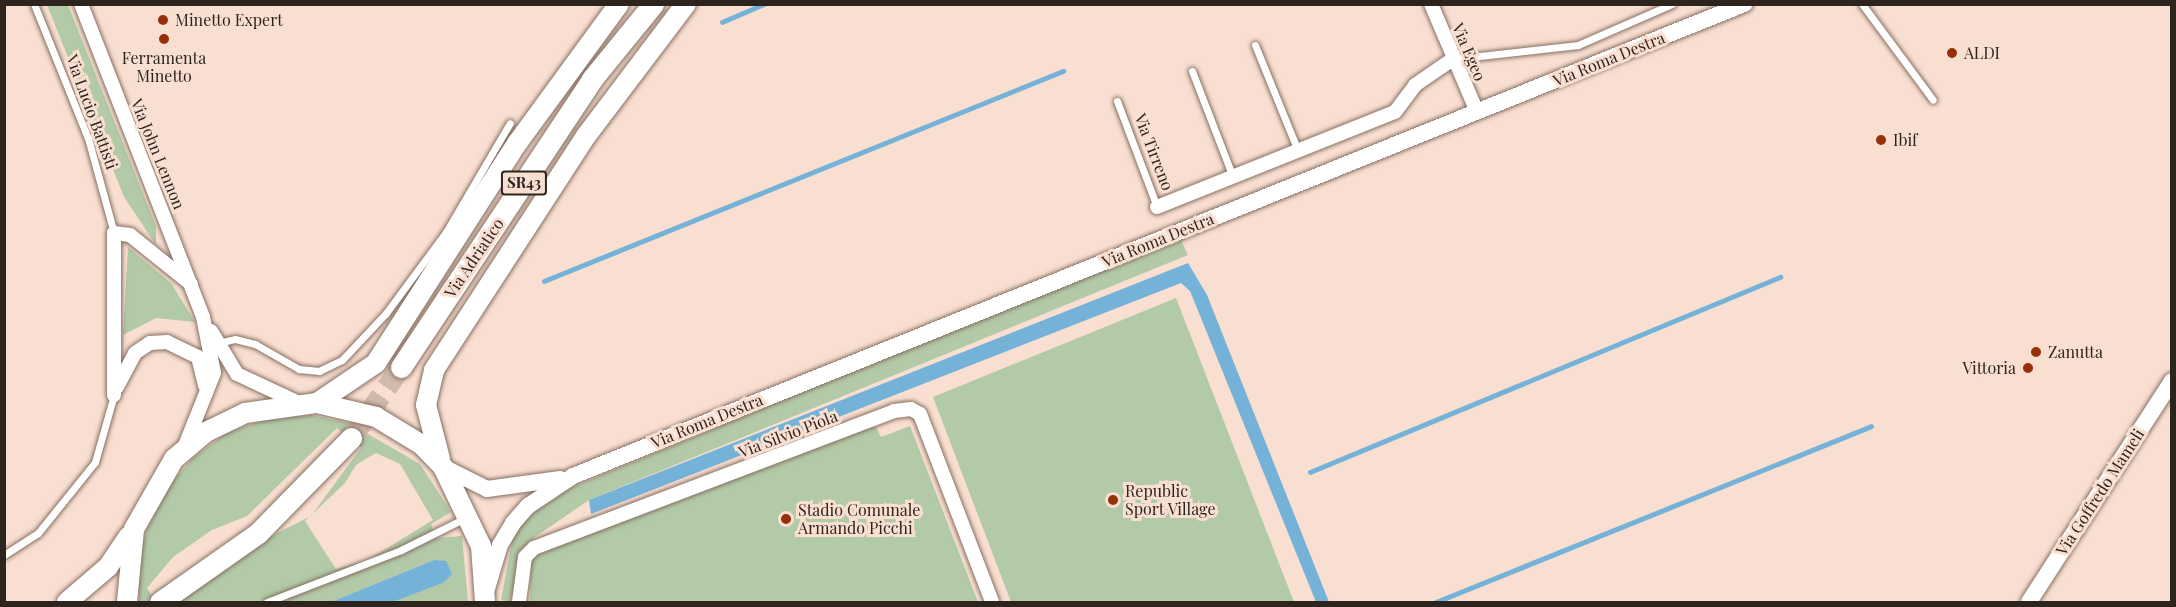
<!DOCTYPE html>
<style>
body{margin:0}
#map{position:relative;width:2176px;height:607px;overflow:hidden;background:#f9dfd1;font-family:"Playfair Display",serif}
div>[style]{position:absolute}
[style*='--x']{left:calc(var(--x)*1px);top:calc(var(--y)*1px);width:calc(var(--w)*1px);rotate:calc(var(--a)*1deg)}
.green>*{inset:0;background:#b2caa7}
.water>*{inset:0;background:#74b2d7}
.stream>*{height:4.5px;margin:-2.25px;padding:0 2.25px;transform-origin:2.25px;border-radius:2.25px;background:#74b2d7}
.primary-tunnel>*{height:21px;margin-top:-10.5px;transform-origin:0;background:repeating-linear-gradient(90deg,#d0baad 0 21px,transparent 0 31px)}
.roads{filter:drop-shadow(0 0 2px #866f62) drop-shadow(0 0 2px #866f62)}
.service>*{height:7px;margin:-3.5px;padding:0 3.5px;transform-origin:3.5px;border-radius:3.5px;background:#fff}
.minor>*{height:14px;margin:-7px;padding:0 7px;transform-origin:7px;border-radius:7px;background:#fff}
.tertiary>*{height:16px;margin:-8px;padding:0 8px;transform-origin:8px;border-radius:8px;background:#fff}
.secondary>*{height:20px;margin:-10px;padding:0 10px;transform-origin:10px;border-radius:10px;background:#fff}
.primary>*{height:21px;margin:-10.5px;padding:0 10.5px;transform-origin:10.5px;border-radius:10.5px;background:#fff}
.dots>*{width:16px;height:16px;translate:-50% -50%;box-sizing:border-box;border:3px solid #f9dfd1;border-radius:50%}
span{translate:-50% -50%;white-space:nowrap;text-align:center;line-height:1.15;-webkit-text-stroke:6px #f9dfd1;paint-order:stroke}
.shield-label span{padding:2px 4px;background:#f9dfd1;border:2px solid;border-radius:4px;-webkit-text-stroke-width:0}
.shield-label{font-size:15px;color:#2d241e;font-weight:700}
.poi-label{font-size:16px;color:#2d241e}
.left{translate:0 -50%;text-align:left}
.right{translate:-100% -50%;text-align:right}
.street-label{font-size:16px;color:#2d241e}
.frame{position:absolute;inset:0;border:6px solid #2d241e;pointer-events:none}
</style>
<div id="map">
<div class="green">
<div style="clip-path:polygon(47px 5px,68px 5px,156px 226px,156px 245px,124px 197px)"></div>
<div style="clip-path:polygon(1179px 236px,1188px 255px,589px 500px,535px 537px,523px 552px,510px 602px,501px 600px,513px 536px,534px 511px,566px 490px)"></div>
<div style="clip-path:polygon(128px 247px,171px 283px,195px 322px,156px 318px,123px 335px)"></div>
<div style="clip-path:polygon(1176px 298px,1294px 602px,1011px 602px,933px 397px)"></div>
<div style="clip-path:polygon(evenodd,311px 415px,349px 423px,420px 464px,451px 512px,431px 524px,436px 538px,462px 536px,468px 602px,393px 602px,443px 583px,434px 560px,331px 602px,180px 602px,277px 533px,311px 516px,361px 448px,337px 428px,247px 516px,212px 530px,173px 557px,147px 588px,156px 602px,139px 602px,139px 558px,149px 521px,167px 488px,193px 458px,226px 433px,267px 419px,311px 415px,376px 453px,400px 464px,433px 520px,366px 561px,336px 569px,305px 521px,345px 483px,356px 465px,376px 453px)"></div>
<div style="clip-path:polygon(874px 423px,881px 437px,910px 426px,978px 602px,530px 602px,531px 555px)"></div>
</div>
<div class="water">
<div style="clip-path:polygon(1188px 263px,1207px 295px,1329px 602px,1316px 602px,1190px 291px,1181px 283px,591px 514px,589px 500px)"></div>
<div style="clip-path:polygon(434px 560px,446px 561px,452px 574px,443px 583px,393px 602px,331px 602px)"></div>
</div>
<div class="stream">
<div style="--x:722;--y:22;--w:46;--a:-23.2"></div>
<div style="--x:544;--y:281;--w:560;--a:-22.03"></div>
<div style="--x:1310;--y:472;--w:509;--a:-22.53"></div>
<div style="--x:1436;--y:602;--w:469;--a:-22"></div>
</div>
<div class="primary-tunnel">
<div style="--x:351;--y:438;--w:87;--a:-54.8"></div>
</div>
<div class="roads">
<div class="service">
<div style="--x:34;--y:4;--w:144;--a:68.1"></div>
<div style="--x:88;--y:138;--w:98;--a:74.7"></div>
<div style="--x:1862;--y:4;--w:119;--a:53.5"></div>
<div style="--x:1255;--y:45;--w:114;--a:67.9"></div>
<div style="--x:1453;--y:59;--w:126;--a:-6.4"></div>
<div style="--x:1578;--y:45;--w:103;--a:-23.6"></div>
<div style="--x:1192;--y:71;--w:114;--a:68.9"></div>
<div style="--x:1117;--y:101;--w:113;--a:69.3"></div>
<div style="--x:218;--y:343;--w:17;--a:-13"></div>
<div style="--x:235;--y:339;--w:21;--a:14"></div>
<div style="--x:255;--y:344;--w:51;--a:29.6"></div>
<div style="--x:299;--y:369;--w:20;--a:6"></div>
<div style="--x:319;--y:371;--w:25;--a:-26"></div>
<div style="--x:342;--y:360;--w:64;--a:-46.9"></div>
<div style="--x:386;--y:313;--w:101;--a:-53.5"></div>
<div style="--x:446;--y:232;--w:126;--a:-59.6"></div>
<div style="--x:4;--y:555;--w:40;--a:-32.9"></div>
<div style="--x:38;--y:533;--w:91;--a:-51.2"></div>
<div style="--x:95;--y:462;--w:70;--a:-74.2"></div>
<div style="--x:267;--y:602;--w:144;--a:-21.2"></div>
<div style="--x:401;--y:550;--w:72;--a:-26.6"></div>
</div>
<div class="minor">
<div style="--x:81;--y:4;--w:336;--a:68.7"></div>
<div style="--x:203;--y:317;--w:57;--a:78.9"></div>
<div style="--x:214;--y:373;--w:75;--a:111.8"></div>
<div style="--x:1431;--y:4;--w:117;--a:66.9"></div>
<div style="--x:1157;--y:207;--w:256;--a:-21.8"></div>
<div style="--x:1395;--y:112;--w:34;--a:-53"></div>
<div style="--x:1415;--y:85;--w:46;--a:-34.4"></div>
<div style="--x:211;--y:331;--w:50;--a:58.8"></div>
<div style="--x:237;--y:374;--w:71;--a:25.1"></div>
<div style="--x:117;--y:387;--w:38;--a:-62"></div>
<div style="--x:135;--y:353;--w:18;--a:-34"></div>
<div style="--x:150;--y:343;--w:17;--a:-3"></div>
<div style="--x:167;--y:342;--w:34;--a:26"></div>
<div style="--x:198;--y:357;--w:30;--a:76"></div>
<div style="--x:114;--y:395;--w:162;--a:-90"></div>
<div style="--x:114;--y:233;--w:16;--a:7"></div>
<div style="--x:130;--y:235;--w:78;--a:38.8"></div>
<div style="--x:519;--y:602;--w:45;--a:-82.4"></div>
<div style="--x:525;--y:557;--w:13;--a:-45"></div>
<div style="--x:534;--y:548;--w:385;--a:-20.8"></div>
<div style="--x:894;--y:411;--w:17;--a:-7"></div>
<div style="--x:911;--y:409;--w:10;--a:29"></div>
<div style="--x:920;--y:414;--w:201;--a:69"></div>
</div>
<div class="tertiary">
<div style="--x:443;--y:467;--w:49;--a:26.6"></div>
<div style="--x:487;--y:489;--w:74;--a:-7.8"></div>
<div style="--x:486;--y:592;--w:49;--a:-73.4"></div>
<div style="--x:500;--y:545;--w:26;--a:-59"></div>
<div style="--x:513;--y:523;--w:23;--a:-49"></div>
<div style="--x:528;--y:506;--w:54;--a:-33.7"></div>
<div style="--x:573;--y:476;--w:1263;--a:-21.95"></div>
<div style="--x:2029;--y:602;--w:263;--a:-57.1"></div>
</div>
<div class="secondary">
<div style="--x:317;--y:403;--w:71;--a:-34.1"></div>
<div style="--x:376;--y:363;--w:263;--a:-57.3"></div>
<div style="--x:518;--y:142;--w:171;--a:-53.8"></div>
<div style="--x:440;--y:459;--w:56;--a:-104.5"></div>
<div style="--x:426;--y:405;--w:36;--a:-77"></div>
<div style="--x:434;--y:370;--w:279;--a:-57"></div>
<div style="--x:586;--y:136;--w:166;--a:-52.9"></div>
<div style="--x:67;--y:602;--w:54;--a:-40.5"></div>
<div style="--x:108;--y:567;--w:37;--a:-56"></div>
<div style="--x:127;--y:602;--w:73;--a:-84.5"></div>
<div style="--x:134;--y:529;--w:81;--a:-60.3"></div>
<div style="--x:174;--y:459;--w:42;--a:-40.2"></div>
<div style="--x:206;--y:432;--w:43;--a:-26"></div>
<div style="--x:245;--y:413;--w:73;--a:-7.9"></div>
<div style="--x:317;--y:403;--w:61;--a:13.3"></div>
<div style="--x:376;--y:417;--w:54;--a:31.3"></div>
<div style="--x:422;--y:445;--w:30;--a:46"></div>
<div style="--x:443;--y:467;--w:88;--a:64.3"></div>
<div style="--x:481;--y:546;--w:56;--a:85.9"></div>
</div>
<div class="primary">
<div style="--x:401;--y:367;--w:346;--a:-56.4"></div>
<div style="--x:592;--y:79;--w:97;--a:-50.9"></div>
<div style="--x:160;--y:602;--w:120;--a:-35.1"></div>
<div style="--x:258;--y:533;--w:133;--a:-45.6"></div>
</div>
</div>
<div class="dots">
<div style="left:163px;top:20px;background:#963009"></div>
<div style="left:164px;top:39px;background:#963009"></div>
<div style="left:1952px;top:53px;background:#963009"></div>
<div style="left:1881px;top:140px;background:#963009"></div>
<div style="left:2036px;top:352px;background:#963009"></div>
<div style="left:2028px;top:368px;background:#963009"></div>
<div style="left:1113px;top:500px;background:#963009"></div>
<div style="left:786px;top:519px;background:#963009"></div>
</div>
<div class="shield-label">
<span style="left:524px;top:183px">SR43</span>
</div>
<div class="poi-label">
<span class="left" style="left:175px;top:20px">Minetto Expert</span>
<span class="left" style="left:1964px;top:53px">ALDI</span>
<span style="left:164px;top:67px">Ferramenta<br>Minetto</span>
<span class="left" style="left:1893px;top:140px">Ibif</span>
<span class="left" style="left:2048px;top:352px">Zanutta</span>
<span class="right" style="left:2016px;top:368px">Vittoria</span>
<span class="left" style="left:1125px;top:500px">Republic<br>Sport Village</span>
<span class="left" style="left:798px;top:519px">Stadio Comunale<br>Armando Picchi</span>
</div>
<div class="street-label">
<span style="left:1469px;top:52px;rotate:67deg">Via Egeo</span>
<span style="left:1609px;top:59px;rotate:-22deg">Via Roma Destra</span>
<span style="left:92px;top:112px;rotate:70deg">Via Lucio Battisti</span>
<span style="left:1154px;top:152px;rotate:69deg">Via Tirreno</span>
<span style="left:158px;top:154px;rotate:68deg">Via John Lennon</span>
<span style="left:1158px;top:240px;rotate:-22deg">Via Roma Destra</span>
<span style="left:474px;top:258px;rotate:-56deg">Via Adriatico</span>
<span style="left:707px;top:421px;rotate:-22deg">Via Roma Destra</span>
<span style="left:788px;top:434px;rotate:-21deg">Via Silvio Piola</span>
<span style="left:2100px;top:492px;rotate:-57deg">Via Goffredo Mameli</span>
</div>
<div class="frame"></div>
</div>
